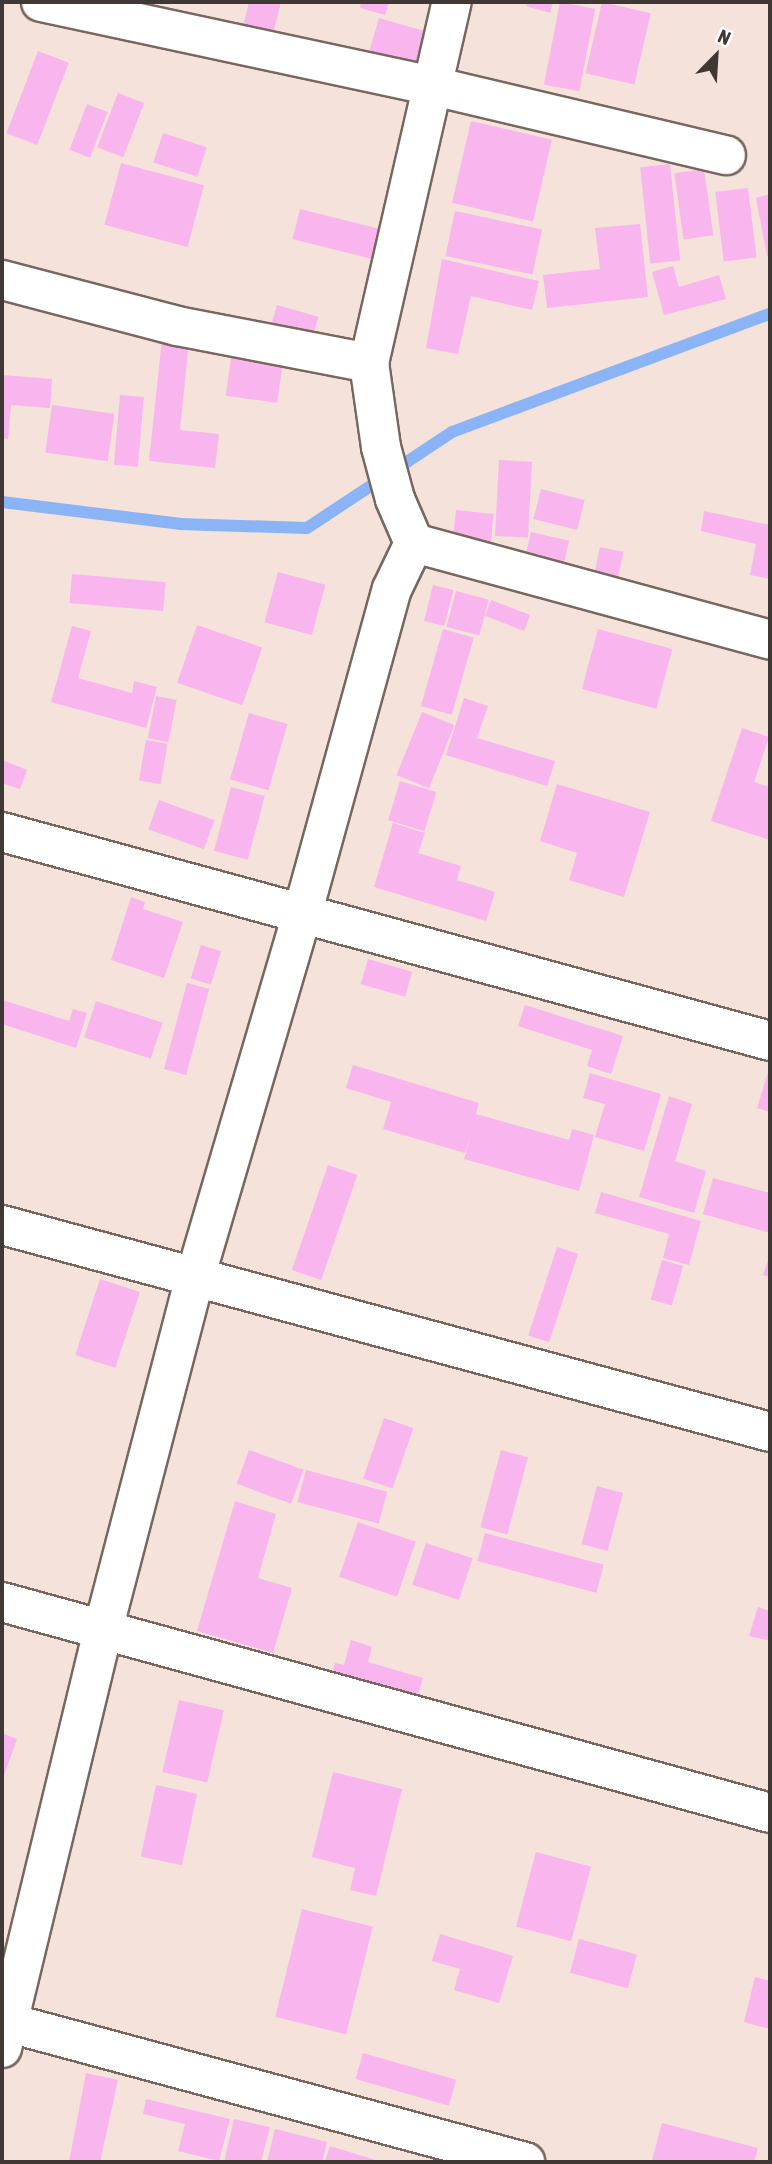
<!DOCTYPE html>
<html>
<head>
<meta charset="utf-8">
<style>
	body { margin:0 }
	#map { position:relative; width:772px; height:2164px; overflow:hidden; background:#f5e2da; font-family:"Asap Condensed",sans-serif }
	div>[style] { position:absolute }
	.stream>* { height:12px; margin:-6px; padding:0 6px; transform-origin:6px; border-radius:6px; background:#8bb4f7 }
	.building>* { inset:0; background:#f9b5ee; transform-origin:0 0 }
	.roads { filter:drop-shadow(2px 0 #77675f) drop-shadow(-2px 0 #77675f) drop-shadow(0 2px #77675f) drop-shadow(0 -2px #77675f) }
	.minor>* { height:38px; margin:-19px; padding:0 19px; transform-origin:19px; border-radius:19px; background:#fff }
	span { translate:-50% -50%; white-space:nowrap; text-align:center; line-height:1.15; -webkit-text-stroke:7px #fff; paint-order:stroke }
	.frame { position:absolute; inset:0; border:4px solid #3f3834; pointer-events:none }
	.north { position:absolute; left:681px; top:21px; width:70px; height:70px; -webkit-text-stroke:5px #fff; paint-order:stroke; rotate:24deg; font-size:19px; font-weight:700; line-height:28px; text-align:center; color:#3f3834 }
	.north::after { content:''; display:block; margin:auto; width:24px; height:32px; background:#3f3834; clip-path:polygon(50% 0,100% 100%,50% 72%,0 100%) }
</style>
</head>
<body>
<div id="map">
	<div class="stream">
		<i style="left:2px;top:502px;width:179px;rotate:7deg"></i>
		<i style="left:180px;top:524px;width:127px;rotate:1.8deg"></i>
		<i style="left:307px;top:528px;width:174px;rotate:-33.5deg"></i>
		<i style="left:452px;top:432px;width:339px;rotate:-20.4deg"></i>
	</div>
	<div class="building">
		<i style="clip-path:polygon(249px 2px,281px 2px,272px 38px,242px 30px)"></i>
		<i style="clip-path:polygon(361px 2px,389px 2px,385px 15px,360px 8px)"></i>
		<i style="clip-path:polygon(527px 2px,553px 2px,550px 13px,526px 6px)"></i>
		<i style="left:560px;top:2px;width:36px;height:84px;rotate:11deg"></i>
		<i style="left:602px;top:2px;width:50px;height:73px;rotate:13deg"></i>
		<i style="left:379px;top:18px;width:58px;height:44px;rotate:16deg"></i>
		<i style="left:38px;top:51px;width:33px;height:88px;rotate:21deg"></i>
		<i style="left:118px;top:93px;width:28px;height:58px;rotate:21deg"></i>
		<i style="left:87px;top:104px;width:22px;height:49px;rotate:21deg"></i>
		<i style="left:471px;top:121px;width:83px;height:84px;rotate:13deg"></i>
		<i style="left:163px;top:133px;width:46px;height:31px;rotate:18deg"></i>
		<i style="left:121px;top:163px;width:86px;height:64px;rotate:15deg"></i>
		<i style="left:670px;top:164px;width:97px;height:30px;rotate:84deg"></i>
		<i style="left:704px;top:169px;width:67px;height:30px;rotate:82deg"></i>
		<i style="left:748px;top:188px;width:70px;height:33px;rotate:83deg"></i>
		<i style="clip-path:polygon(770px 194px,770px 255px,767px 256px,756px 198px)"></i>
		<i style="left:300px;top:209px;width:86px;height:31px;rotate:14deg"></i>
		<i style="left:455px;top:211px;width:89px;height:46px;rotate:12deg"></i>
		<i style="clip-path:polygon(640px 224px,648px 297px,547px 308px,543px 275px,600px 269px,595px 228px)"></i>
		<i style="clip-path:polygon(442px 259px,539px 281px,532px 310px,471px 296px,458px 354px,426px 348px)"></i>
		<i style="clip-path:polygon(673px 266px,679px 287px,719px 275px,726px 299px,664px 315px,652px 272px)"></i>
		<i style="left:277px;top:305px;width:43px;height:30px;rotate:16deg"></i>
		<i style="clip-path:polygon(162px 339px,189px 342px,180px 430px,219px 434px,215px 468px,149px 461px)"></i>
		<i style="left:231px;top:358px;width:52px;height:38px;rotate:8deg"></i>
		<i style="clip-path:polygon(2px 375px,52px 379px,50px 408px,11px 405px,8px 439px,2px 438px)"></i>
		<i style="left:120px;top:395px;width:24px;height:70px;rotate:5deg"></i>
		<i style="left:52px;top:405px;width:63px;height:48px;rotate:8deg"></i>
		<i style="left:499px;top:460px;width:33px;height:76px;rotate:3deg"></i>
		<i style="left:541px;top:489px;width:45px;height:31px;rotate:14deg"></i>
		<i style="left:456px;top:510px;width:38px;height:40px;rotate:6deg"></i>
		<i style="clip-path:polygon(704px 511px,770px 525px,770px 579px,750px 575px,756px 544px,701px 531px)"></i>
		<i style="left:531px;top:532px;width:39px;height:33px;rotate:13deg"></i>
		<i style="left:600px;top:547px;width:24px;height:41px;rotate:12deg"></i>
		<i style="left:278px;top:572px;width:49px;height:52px;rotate:15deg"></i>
		<i style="left:72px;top:574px;width:94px;height:29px;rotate:5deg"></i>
		<i style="left:433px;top:585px;width:21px;height:37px;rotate:14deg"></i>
		<i style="left:456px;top:591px;width:34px;height:37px;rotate:15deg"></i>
		<i style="left:491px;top:600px;width:42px;height:17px;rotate:21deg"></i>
		<i style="left:197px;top:625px;width:69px;height:61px;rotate:19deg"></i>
		<i style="clip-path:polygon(72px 626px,91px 631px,78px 678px,132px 693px,134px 681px,157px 687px,146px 728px,51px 702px)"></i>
		<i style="left:443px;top:629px;width:32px;height:80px;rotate:16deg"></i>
		<i style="left:598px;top:629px;width:77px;height:62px;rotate:15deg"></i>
		<i style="left:156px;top:696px;width:21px;height:43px;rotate:11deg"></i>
		<i style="clip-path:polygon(464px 698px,488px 706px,477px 738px,555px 761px,547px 786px,446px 755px)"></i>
		<i style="left:422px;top:712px;width:35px;height:68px;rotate:22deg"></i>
		<i style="left:249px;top:713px;width:40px;height:69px;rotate:16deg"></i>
		<i style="clip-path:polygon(742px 728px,769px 737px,754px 782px,770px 787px,770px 840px,711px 821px)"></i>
		<i style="left:146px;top:740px;width:22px;height:41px;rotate:10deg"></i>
		<i style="clip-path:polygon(2px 760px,27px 770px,20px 789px,2px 783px)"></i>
		<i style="left:400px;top:781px;width:38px;height:41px;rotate:17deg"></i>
		<i style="clip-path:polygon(557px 784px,650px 812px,624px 897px,569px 880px,577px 853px,540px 841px)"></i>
		<i style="left:231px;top:787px;width:35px;height:66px;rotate:15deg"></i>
		<i style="left:159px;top:800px;width:59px;height:31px;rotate:20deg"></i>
		<i style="clip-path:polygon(393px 823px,425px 833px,418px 853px,461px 866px,457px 880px,495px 892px,486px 921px,374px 887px)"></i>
		<i style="clip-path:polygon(131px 897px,145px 902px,143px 909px,183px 922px,164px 978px,111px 960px)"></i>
		<i style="left:201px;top:945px;width:21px;height:35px;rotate:17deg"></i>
		<i style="left:368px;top:959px;width:46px;height:26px;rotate:16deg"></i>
		<i style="left:187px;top:983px;width:23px;height:89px;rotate:15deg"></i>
		<i style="clip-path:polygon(2px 1000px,69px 1021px,73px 1009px,87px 1013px,76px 1048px,2px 1024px)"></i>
		<i style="left:96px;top:1001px;width:70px;height:38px;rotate:18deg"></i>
		<i style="clip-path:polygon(525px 1005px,623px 1036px,611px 1074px,587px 1066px,592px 1050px,518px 1026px)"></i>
		<i style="clip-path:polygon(353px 1065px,479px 1103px,476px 1114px,569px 1140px,572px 1129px,594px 1135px,579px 1191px,464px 1159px,471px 1135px,465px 1153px,383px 1129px,391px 1102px,346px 1088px)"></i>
		<i style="clip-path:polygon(770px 1066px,770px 1112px,757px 1108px)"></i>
		<i style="clip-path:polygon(590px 1073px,661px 1094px,644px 1151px,595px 1137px,605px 1104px,583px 1098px)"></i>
		<i style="clip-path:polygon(669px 1096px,692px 1104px,675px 1161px,706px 1171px,694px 1213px,639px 1197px)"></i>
		<i style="left:328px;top:1165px;width:31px;height:111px;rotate:19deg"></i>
		<i style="clip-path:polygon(713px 1178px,770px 1193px,770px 1233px,703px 1214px)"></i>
		<i style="clip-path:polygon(601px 1192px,701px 1221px,689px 1265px,663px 1258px,669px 1234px,595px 1213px)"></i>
		<i style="left:557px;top:1247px;width:22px;height:93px;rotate:18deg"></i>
		<i style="clip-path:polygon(770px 1254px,770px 1277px,763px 1275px)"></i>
		<i style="left:662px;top:1260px;width:22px;height:41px;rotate:16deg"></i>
		<i style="left:100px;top:1279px;width:42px;height:80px;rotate:18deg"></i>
		<i style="left:384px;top:1418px;width:31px;height:64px;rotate:19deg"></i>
		<i style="left:249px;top:1450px;width:58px;height:36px;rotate:20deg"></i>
		<i style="left:501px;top:1450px;width:28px;height:80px;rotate:15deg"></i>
		<i style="left:306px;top:1470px;width:84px;height:33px;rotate:15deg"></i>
		<i style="left:597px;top:1486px;width:27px;height:60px;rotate:15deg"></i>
		<i style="clip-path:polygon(235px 1501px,276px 1514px,258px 1578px,292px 1588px,273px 1653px,197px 1631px)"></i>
		<i style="left:358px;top:1522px;width:61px;height:58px;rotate:19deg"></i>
		<i style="left:485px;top:1533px;width:123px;height:29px;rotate:15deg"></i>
		<i style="left:426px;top:1543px;width:49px;height:44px;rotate:18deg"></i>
		<i style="clip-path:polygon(758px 1607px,770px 1611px,770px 1641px,749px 1636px)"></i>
		<i style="clip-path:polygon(351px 1640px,372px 1647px,368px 1662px,423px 1678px,415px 1705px,330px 1680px,335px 1663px,344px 1665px)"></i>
		<i style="left:179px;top:1700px;width:46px;height:74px;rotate:13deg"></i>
		<i style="clip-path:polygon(2px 1733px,17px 1739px,2px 1781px)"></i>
		<i style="clip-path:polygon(333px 1772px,402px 1789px,376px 1896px,350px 1890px,355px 1868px,312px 1857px)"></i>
		<i style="left:156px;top:1785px;width:42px;height:73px;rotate:12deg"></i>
		<i style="left:536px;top:1852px;width:57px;height:77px;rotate:15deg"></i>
		<i style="left:302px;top:1909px;width:73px;height:111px;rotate:14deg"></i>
		<i style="clip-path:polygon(440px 1934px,513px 1956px,499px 2003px,454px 1990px,460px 1969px,432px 1961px)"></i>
		<i style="left:579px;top:1939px;width:60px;height:35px;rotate:15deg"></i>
		<i style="clip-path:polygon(755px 1977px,770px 1981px,770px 2029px,744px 2022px)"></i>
		<i style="left:363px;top:2053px;width:97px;height:27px;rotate:16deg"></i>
		<i style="clip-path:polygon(86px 2073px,118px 2080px,100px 2162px,69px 2162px)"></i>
		<i style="clip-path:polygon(146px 2099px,230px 2119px,219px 2161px,178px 2151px,185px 2124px,143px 2114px)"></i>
		<i style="clip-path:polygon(234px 2119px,270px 2127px,261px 2162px,224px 2162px)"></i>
		<i style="clip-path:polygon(662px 2123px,758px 2148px,754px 2162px,652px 2160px)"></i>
		<i style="clip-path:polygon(275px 2129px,327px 2142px,322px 2162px,267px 2162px)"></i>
		<i style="clip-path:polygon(330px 2146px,382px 2162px,325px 2162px)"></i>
	</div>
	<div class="roads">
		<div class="minor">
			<i style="left:41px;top:2px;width:401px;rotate:12.1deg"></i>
			<i style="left:433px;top:86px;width:301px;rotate:13.3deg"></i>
			<i style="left:2px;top:280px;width:181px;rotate:14.7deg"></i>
			<i style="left:177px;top:326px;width:196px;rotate:10.9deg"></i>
			<i style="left:414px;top:543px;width:369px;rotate:15.2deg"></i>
			<i style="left:2px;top:832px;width:796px;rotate:15.22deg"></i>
			<i style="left:2px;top:1225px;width:795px;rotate:15.08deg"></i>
			<i style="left:2px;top:1602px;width:796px;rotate:15.36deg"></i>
			<i style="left:2px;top:2021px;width:542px;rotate:15.09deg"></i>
			<i style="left:2px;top:2048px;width:430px;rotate:-76.4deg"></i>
			<i style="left:103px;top:1630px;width:364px;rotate:-75.4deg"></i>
			<i style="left:195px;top:1278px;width:378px;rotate:-73.6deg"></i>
			<i style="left:302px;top:915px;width:338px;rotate:-74.6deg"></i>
			<i style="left:392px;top:589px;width:51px;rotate:-64.4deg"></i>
			<i style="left:414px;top:543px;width:48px;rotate:-113.4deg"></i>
			<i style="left:395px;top:499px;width:54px;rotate:-105.1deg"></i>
			<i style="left:381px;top:447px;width:85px;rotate:-98.1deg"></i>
			<i style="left:369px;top:363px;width:370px;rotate:-77.1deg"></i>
		</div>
	</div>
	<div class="frame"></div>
	<div class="north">N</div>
</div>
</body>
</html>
